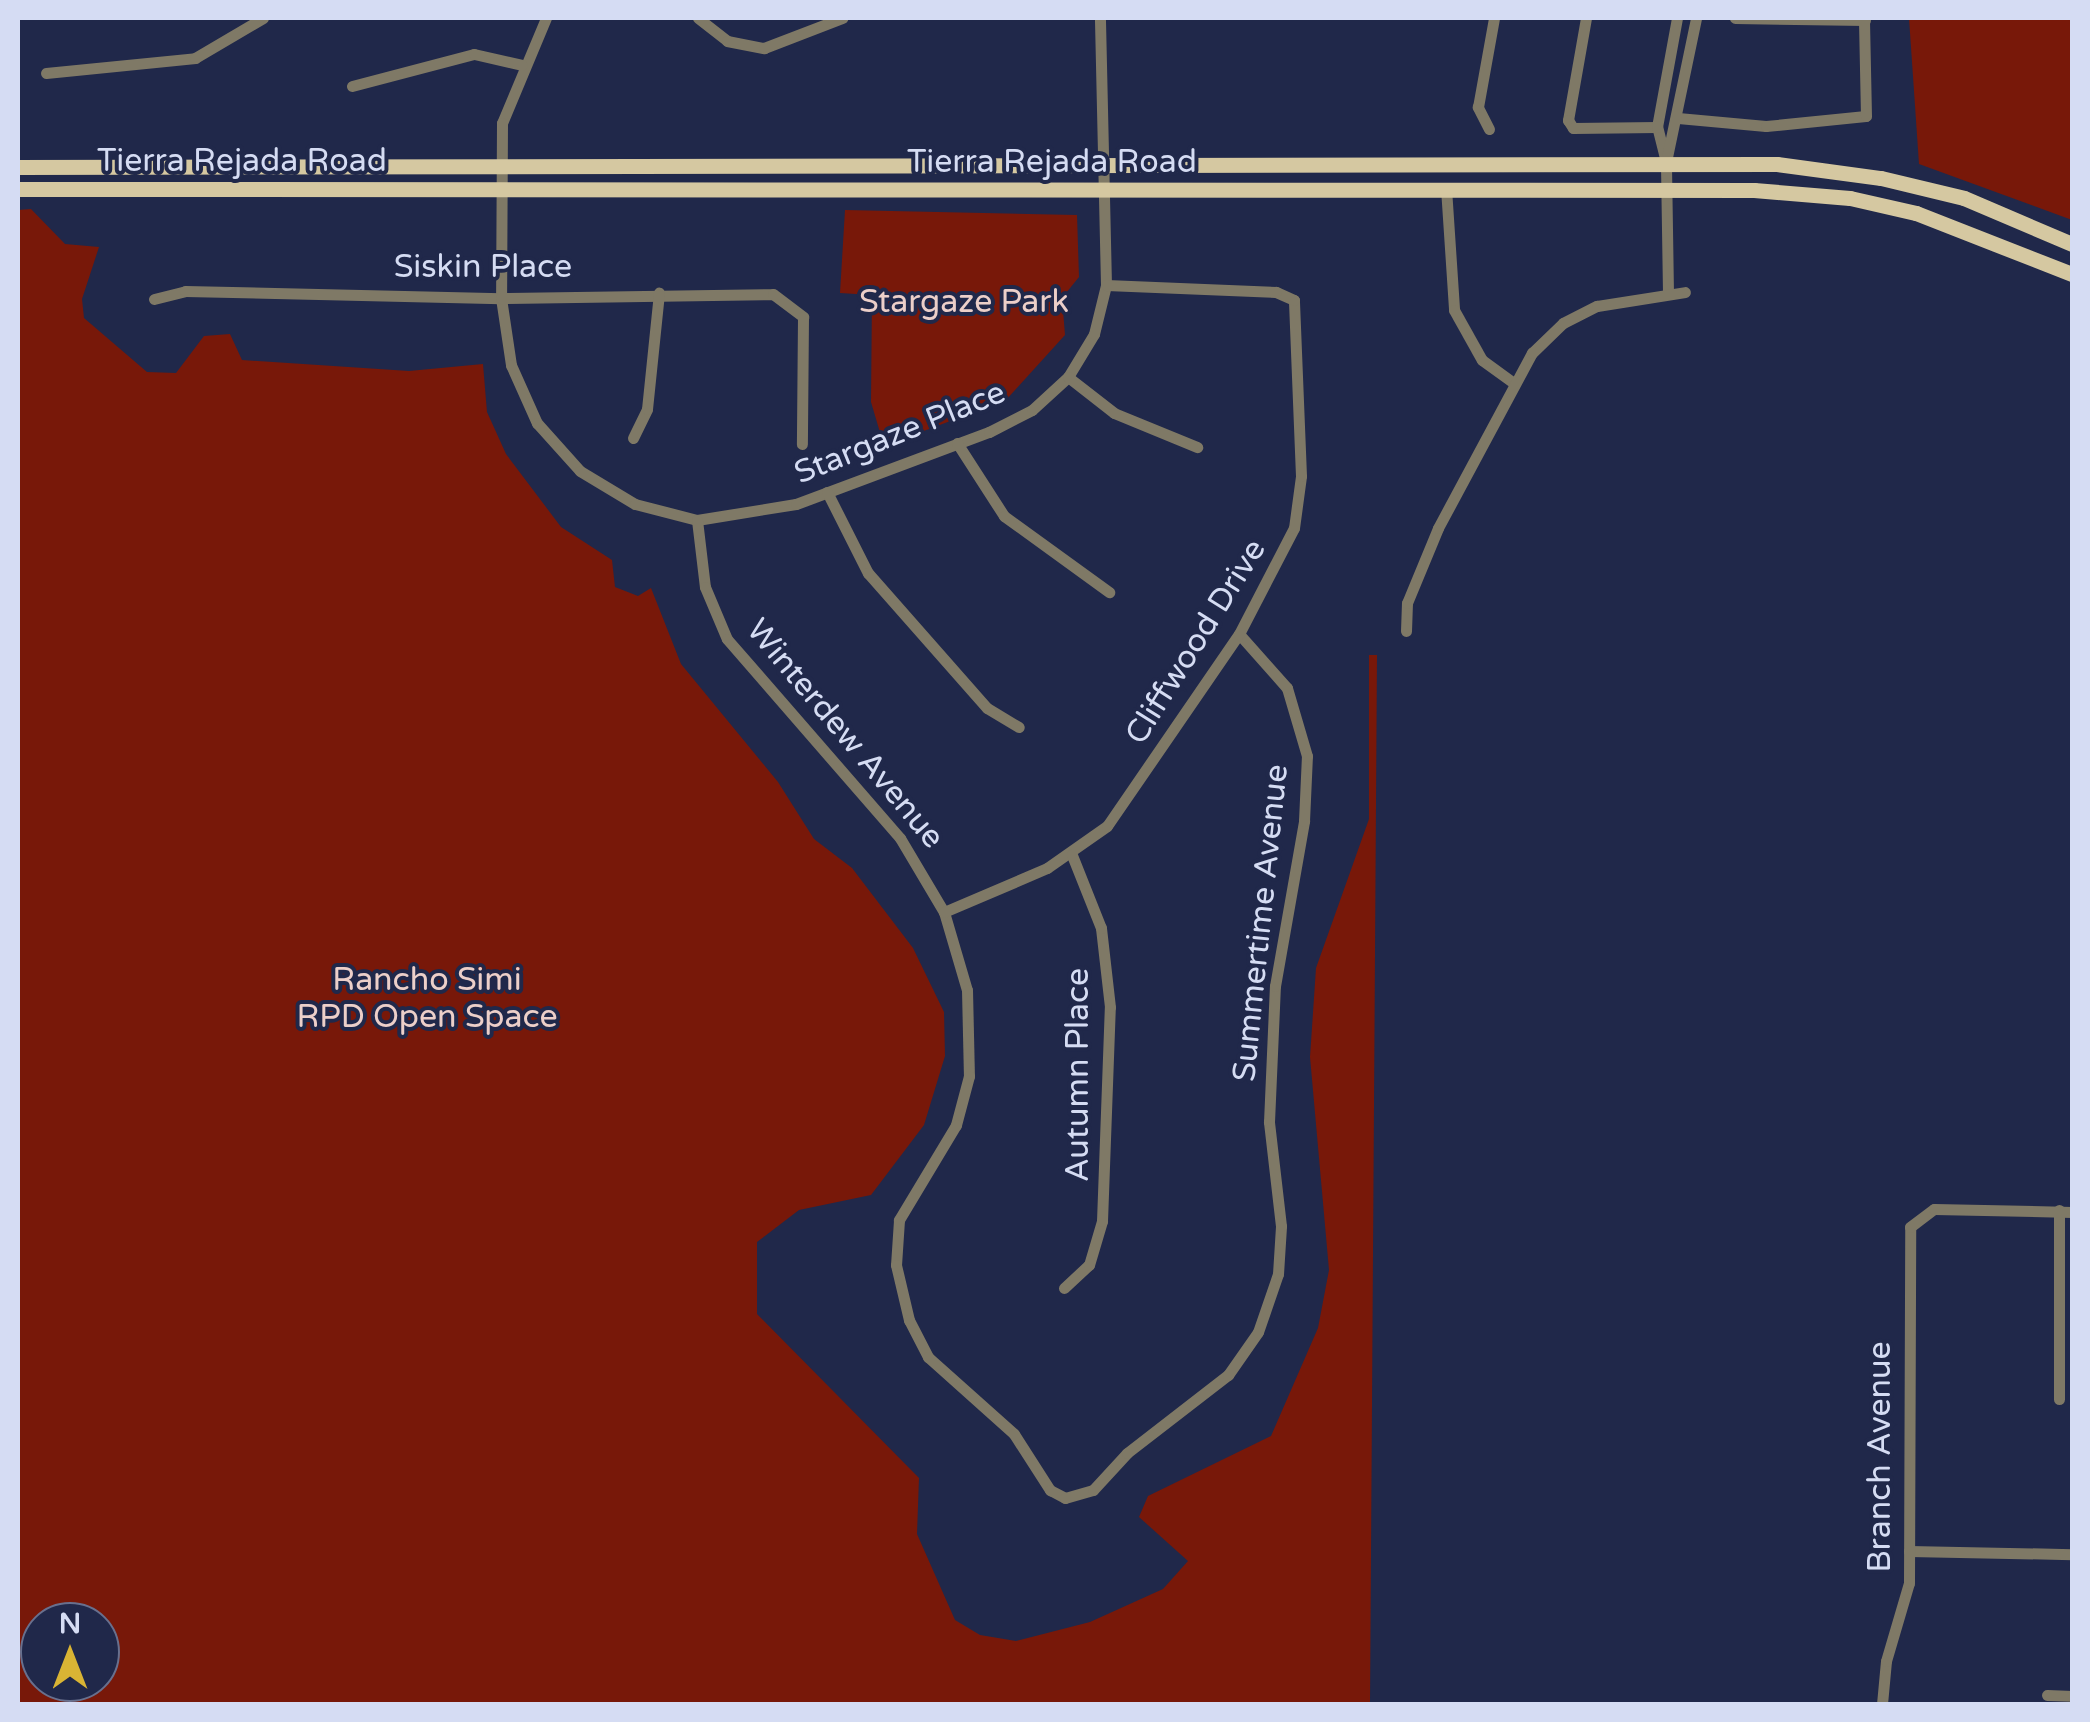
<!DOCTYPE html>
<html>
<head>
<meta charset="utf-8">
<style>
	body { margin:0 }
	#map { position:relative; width:2090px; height:1722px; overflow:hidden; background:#20284a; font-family:"Varela Round",sans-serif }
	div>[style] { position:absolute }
	.green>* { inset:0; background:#781809 }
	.minor>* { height:11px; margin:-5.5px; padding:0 5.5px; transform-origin:5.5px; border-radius:5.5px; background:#7f7966 }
	.major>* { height:15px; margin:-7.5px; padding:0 7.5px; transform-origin:7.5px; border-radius:7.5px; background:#d5c8a1 }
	span { translate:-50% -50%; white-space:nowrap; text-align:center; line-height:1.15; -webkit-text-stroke:8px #20284a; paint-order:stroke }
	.street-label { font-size:32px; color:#d5dcf3 }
	.park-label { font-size:32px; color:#eccfc9 }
	.frame { position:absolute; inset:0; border:20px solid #d5dcf3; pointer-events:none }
	.north { position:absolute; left:20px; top:1602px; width:100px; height:100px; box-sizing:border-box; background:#20284a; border:2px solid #68708e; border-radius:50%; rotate:0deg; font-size:28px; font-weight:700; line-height:40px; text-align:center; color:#d5dcf3 }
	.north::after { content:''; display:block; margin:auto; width:35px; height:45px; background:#d9b434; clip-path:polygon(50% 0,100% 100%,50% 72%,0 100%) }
</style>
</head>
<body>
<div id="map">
	<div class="green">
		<i style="clip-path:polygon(1909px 18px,2072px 18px,2072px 220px,1919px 164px)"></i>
		<i style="clip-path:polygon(evenodd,31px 209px,65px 244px,99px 247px,82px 299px,84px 318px,147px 372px,176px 373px,204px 336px,230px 334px,242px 360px,409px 371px,483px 364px,487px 412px,506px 454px,561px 527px,612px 560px,615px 587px,638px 596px,651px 588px,681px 664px,778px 782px,814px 839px,852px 868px,913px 948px,944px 1012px,945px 1056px,924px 1125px,871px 1195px,799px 1210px,757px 1242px,757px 1314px,919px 1478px,917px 1534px,955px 1620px,980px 1635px,1016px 1641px,1090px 1622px,1163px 1589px,1188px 1561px,1139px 1517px,1148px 1496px,1271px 1436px,1318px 1328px,1329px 1270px,1310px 1057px,1316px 968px,1369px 819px,1369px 655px,1377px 655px,1370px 1704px,18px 1704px,18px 210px,31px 209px,100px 1622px,100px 1682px,40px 1682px,40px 1622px,100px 1622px)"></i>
		<i style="clip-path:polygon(845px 210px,1077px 215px,1079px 277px,1062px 298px,1065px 335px,1006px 400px,884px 446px,871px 402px,872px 295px,840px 293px)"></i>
	</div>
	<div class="minor">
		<i style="left:546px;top:18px;width:114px;rotate:112.7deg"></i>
		<i style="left:502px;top:123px;width:175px;rotate:90.3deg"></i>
		<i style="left:501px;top:298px;width:68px;rotate:81.5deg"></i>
		<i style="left:511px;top:365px;width:64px;rotate:65.9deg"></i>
		<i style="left:537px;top:423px;width:64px;rotate:48.1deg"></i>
		<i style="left:580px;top:471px;width:64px;rotate:31deg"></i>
		<i style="left:635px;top:504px;width:64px;rotate:14.5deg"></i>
		<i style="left:697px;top:520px;width:100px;rotate:-9.2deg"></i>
		<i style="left:796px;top:504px;width:206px;rotate:-20.5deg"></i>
		<i style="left:989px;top:432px;width:48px;rotate:-27.1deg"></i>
		<i style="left:1032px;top:410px;width:49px;rotate:-42.5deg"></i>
		<i style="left:1068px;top:377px;width:50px;rotate:-58.8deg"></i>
		<i style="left:1094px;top:334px;width:50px;rotate:-76.2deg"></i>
		<i style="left:1106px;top:285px;width:267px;rotate:-91.3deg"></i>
		<i style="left:698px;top:18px;width:37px;rotate:38deg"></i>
		<i style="left:727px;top:41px;width:38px;rotate:11deg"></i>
		<i style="left:764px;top:48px;width:84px;rotate:-21deg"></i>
		<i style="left:1586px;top:18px;width:104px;rotate:100deg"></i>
		<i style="left:1568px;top:120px;width:9px;rotate:58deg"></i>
		<i style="left:1573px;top:128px;width:84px;rotate:-0.7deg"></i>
		<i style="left:1735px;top:18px;width:130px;rotate:0.9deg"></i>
		<i style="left:46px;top:73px;width:150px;rotate:-5.7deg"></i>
		<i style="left:195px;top:58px;width:79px;rotate:-30.5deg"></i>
		<i style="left:352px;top:86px;width:126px;rotate:-14.7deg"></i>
		<i style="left:474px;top:54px;width:49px;rotate:12.9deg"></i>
		<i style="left:1678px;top:118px;width:88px;rotate:5.2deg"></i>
		<i style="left:1766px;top:126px;width:100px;rotate:-5.7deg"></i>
		<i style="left:1866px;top:116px;width:98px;rotate:-91.2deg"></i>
		<i style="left:1489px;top:129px;width:25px;rotate:-117deg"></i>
		<i style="left:1478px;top:107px;width:90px;rotate:-79.8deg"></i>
		<i style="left:1666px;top:162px;width:36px;rotate:-104deg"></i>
		<i style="left:1657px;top:127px;width:111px;rotate:-79.6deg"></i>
		<i style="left:1446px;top:188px;width:122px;rotate:86.2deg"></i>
		<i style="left:1454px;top:310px;width:57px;rotate:60.8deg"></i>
		<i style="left:1482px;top:360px;width:39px;rotate:36deg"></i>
		<i style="left:1668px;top:293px;width:131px;rotate:-90.9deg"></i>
		<i style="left:1666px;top:162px;width:147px;rotate:-78.2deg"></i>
		<i style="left:154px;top:299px;width:32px;rotate:-14deg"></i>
		<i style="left:185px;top:291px;width:316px;rotate:1.3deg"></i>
		<i style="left:501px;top:298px;width:272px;rotate:-0.8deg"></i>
		<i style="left:773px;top:294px;width:38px;rotate:37deg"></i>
		<i style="left:803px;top:317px;width:127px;rotate:90.5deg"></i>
		<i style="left:1068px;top:377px;width:58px;rotate:38deg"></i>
		<i style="left:1114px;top:413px;width:90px;rotate:22.3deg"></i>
		<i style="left:633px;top:438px;width:32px;rotate:-64deg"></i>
		<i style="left:647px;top:409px;width:117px;rotate:-84.1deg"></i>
		<i style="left:957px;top:443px;width:87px;rotate:57.2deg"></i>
		<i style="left:1004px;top:516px;width:130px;rotate:35.9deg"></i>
		<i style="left:827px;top:492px;width:91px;rotate:63.2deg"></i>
		<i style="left:868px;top:573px;width:180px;rotate:48.6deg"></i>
		<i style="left:987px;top:708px;width:37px;rotate:31deg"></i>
		<i style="left:697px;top:520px;width:67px;rotate:83.2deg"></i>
		<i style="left:705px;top:587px;width:56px;rotate:67.1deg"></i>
		<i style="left:727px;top:639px;width:264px;rotate:49deg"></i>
		<i style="left:900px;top:838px;width:86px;rotate:59.3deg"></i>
		<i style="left:944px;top:912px;width:81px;rotate:73.6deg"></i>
		<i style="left:967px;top:990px;width:86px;rotate:88.7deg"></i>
		<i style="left:969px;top:1076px;width:51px;rotate:104.9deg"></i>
		<i style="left:956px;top:1125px;width:111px;rotate:121deg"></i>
		<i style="left:899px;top:1220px;width:45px;rotate:93.8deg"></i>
		<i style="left:896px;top:1265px;width:57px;rotate:76.7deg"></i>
		<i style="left:909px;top:1320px;width:42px;rotate:62.8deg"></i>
		<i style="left:928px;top:1357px;width:115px;rotate:41.8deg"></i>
		<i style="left:1014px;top:1434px;width:67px;rotate:57.3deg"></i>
		<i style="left:1050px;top:1490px;width:17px;rotate:28deg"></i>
		<i style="left:1065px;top:1498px;width:29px;rotate:-16deg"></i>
		<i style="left:1093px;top:1490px;width:50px;rotate:-47.4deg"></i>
		<i style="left:1127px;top:1453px;width:128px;rotate:-37.7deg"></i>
		<i style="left:1228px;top:1375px;width:52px;rotate:-55.1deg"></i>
		<i style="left:1258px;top:1332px;width:61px;rotate:-71deg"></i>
		<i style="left:1278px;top:1274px;width:48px;rotate:-86.4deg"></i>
		<i style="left:1281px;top:1226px;width:105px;rotate:-96.6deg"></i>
		<i style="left:1269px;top:1122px;width:136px;rotate:-87.5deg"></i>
		<i style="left:1275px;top:986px;width:168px;rotate:-80deg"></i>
		<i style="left:1304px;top:821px;width:65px;rotate:-87.4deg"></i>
		<i style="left:1307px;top:756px;width:71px;rotate:-106.4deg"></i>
		<i style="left:1287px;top:688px;width:72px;rotate:-131.6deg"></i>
		<i style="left:1406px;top:631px;width:28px;rotate:-88deg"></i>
		<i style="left:1407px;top:603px;width:81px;rotate:-67.5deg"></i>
		<i style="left:1438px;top:528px;width:199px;rotate:-61.8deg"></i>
		<i style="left:1532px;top:353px;width:43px;rotate:-44.1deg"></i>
		<i style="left:1563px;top:323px;width:38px;rotate:-27deg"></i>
		<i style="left:1597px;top:306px;width:89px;rotate:-9deg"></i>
		<i style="left:944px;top:912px;width:112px;rotate:-23.1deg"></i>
		<i style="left:1047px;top:868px;width:73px;rotate:-35deg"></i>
		<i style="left:1107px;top:826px;width:233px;rotate:-55.5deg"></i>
		<i style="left:1239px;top:634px;width:119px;rotate:-62.6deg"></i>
		<i style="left:1294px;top:528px;width:52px;rotate:-82.3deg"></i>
		<i style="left:1301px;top:476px;width:176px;rotate:-92.3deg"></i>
		<i style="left:1294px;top:300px;width:20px;rotate:-156deg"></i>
		<i style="left:1276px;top:292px;width:170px;rotate:-177.6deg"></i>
		<i style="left:2059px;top:1210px;width:189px;rotate:90deg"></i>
		<i style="left:1064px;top:1288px;width:34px;rotate:-43deg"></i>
		<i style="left:1089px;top:1265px;width:46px;rotate:-73.5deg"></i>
		<i style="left:1102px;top:1221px;width:214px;rotate:-87.9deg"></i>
		<i style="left:1110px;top:1007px;width:80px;rotate:-96.5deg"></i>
		<i style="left:1101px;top:928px;width:79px;rotate:-111.7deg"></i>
		<i style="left:1909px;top:1551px;width:163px;rotate:1.1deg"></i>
		<i style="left:2047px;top:1695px;width:25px;rotate:2deg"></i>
		<i style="left:1882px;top:1704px;width:43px;rotate:-84.7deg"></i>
		<i style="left:1886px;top:1661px;width:81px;rotate:-73.6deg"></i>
		<i style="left:1909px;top:1583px;width:356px;rotate:-89.8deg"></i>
		<i style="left:1910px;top:1227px;width:30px;rotate:-37deg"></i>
		<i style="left:1934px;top:1209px;width:138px;rotate:1.2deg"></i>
	</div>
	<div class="major">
		<i style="left:18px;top:167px;width:1759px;rotate:-0.1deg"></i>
		<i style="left:1777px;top:164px;width:105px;rotate:7.7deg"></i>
		<i style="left:1881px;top:178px;width:85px;rotate:13.5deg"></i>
		<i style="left:1964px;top:198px;width:117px;rotate:23.1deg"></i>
		<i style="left:18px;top:189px;width:1736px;rotate:0.03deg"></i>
		<i style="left:1754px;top:190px;width:96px;rotate:4.8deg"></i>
		<i style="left:1850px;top:198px;width:68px;rotate:12.8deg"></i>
		<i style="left:1916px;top:213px;width:168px;rotate:21.4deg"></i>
	</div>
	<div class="street-label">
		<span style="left:242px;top:161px">Tierra Rejada Road</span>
		<span style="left:1052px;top:162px">Tierra Rejada Road</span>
		<span style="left:483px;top:267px">Siskin Place</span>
		<span style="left:900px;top:433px;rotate:-22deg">Stargaze Place</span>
		<span style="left:1196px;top:642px;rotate:-58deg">Cliffwood Drive</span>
		<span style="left:845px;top:734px;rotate:50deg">Winterdew Avenue</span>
		<span style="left:1261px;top:923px;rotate:-84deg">Summertime Avenue</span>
		<span style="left:1078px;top:1075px;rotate:-90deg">Autumn Place</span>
		<span style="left:1880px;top:1457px;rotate:-90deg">Branch Avenue</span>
	</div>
	<div class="park-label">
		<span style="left:964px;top:302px">Stargaze Park</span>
		<span style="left:427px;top:999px">Rancho Simi<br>RPD Open Space</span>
	</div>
	<div class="frame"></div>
	<div class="north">N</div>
</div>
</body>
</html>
